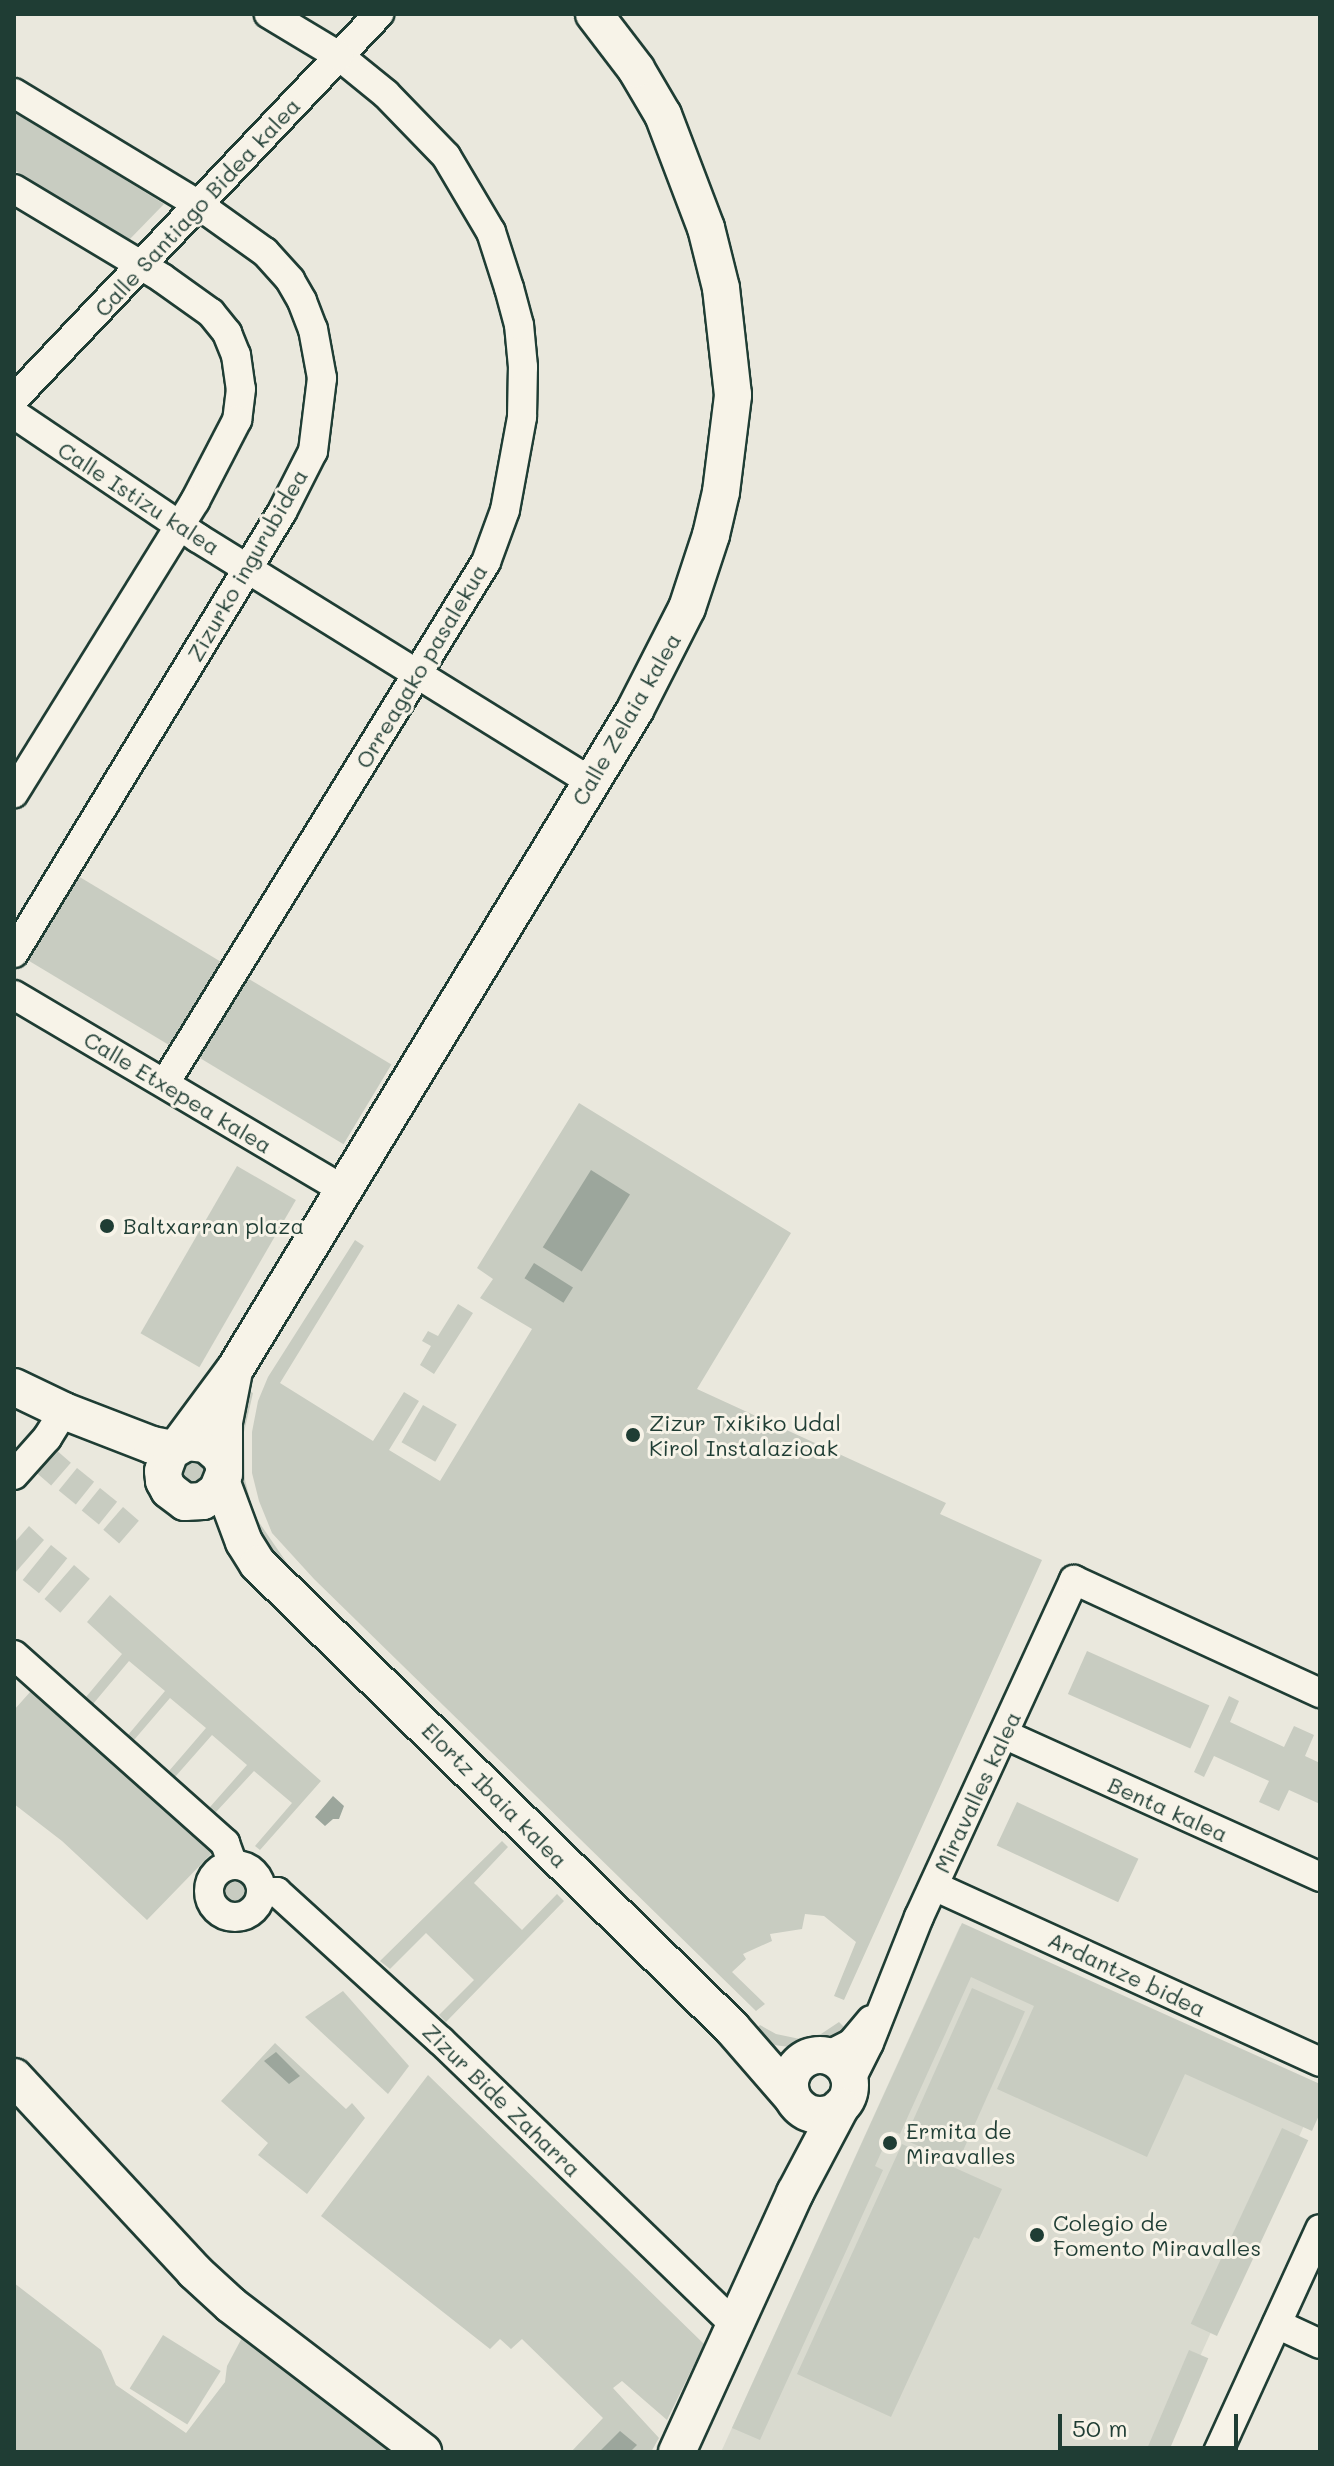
<!DOCTYPE html>
<html>
<head>
<meta charset="utf-8">
<style>
	body { margin:0 }
	#map { position:relative; width:1334px; height:2466px; overflow:hidden; background:#eae8dd; font-family:Mali,sans-serif }
	div>[style] { position:absolute }
	.built>* { inset:0; background:#d9dacf }
	.green>* { inset:0; background:#c8ccc1; transform-origin:0 0 }
	.round { border-radius:50% }
	.water>* { inset:0; background:#9ca69c; transform-origin:0 0 }
	.roads { filter:drop-shadow(2px 0 #1f3d34) drop-shadow(-2px 0 #1f3d34) drop-shadow(0 2px #1f3d34) drop-shadow(0 -2px #1f3d34) }
	.minor>* { height:28px; margin:-14px; padding:0 14px; transform-origin:14px; border-radius:14px; background:#f7f3e8 }
	.minor>.ring { margin:-14px; padding:0; box-sizing:content-box; background:none; border:28px solid #f7f3e8; border-radius:50% }
	.tertiary>* { height:36px; margin:-18px; padding:0 18px; transform-origin:18px; border-radius:18px; background:#f7f3e8 }
	.tertiary>.ring { margin:-18px; padding:0; box-sizing:content-box; background:none; border:36px solid #f7f3e8; border-radius:50% }
	.dots>* { width:22px; height:22px; translate:-50% -50%; box-sizing:border-box; border:4px solid #f7f3e8; border-radius:50% }
	span { translate:-50% -50%; white-space:nowrap; text-align:center; line-height:1.15; -webkit-text-stroke:6px #f7f3e8; paint-order:stroke }
	.street-label { font-size:22px; color:#1f3d34 }
	.poi-label { font-size:22px; color:#1f3d34 }
	.left { translate:0 -50%; text-align:left }
	.frame { position:absolute; inset:0; border:16px solid #1f3d34; pointer-events:none }
	.scale { position:absolute; left:1058px; top:2414px; width:180px; height:36px; box-sizing:border-box; border:4px solid #1f3d34; border-top:0; padding-left:10px; font-size:24px; line-height:28px; white-space:nowrap; color:#1f3d34; -webkit-text-stroke:6px #f7f3e8; paint-order:stroke }
</style>
</head>
<body>
<div id="map">
	<div class="built">
		<i style="clip-path:polygon(960px 1926px,1320px 2090px,1157px 2452px,721px 2452px)"></i>
	</div>
	<div class="green">
		<i style="clip-path:polygon(14px 111px,164px 204px,128px 241px,14px 170px)"></i>
		<i style="left:78px;top:876px;width:170px;height:98px;rotate:31deg"></i>
		<i style="left:244px;top:976px;width:172px;height:93px;rotate:31deg"></i>
		<i style="clip-path:polygon(579px 1103px,791px 1233px,697px 1389px,946px 1503px,940px 1514px,1042px 1560px,844px 2000px,834px 1996px,856px 1942px,824px 1916px,805px 1914px,802px 1929px,770px 1934px,772px 1941px,743px 1954px,746px 1959px,732px 1972px,765px 2004px,756px 2011px,314px 1579px,272px 1533px,259px 1501px,252px 1473px,252px 1432px,258px 1401px,268px 1377px,355px 1240px,364px 1246px,280px 1383px,373px 1441px,404px 1392px,419px 1401px,389px 1450px,440px 1481px,532px 1329px,480px 1298px,493px 1279px,477px 1268px)"></i>
		<i style="left:237px;top:1166px;width:68px;height:193px;rotate:30deg"></i>
		<i style="clip-path:polygon(458px 1304px,473px 1313px,434px 1374px,420px 1365px,431px 1346px,422px 1341px,428px 1331px,438px 1336px)"></i>
		<i style="clip-path:polygon(239px 1386px,253px 1393px,244px 1432px,245px 1480px,254px 1515px,289px 1566px,283px 1572px,239px 1505px)"></i>
		<i style="left:423px;top:1405px;width:39px;height:43px;rotate:30deg"></i>
		<i style="left:55px;top:1449px;width:21px;height:30px;rotate:41deg"></i>
		<i style="clip-path:polygon(196px 1449px,211px 1478px,189px 1487px,175px 1468px)"></i>
		<i style="left:77px;top:1468px;width:22px;height:29px;rotate:39deg"></i>
		<i style="left:100px;top:1488px;width:22px;height:29px;rotate:39deg"></i>
		<i style="left:123px;top:1507px;width:21px;height:30px;rotate:41deg"></i>
		<i style="clip-path:polygon(29px 1526px,44px 1540px,15px 1573px,14px 1543px)"></i>
		<i style="left:51px;top:1545px;width:21px;height:45px;rotate:39deg"></i>
		<i style="left:74px;top:1565px;width:21px;height:45px;rotate:41deg"></i>
		<i style="clip-path:polygon(110px 1595px,321px 1781px,260px 1850px,255px 1846px,292px 1803px,254px 1771px,216px 1812px,210px 1807px,247px 1765px,212px 1735px,175px 1777px,169px 1771px,206px 1728px,170px 1698px,134px 1740px,128px 1735px,165px 1691px,129px 1661px,93px 1704px,86px 1697px,122px 1654px,87px 1622px)"></i>
		<i style="left:1087px;top:1651px;width:134px;height:47px;rotate:24deg"></i>
		<i style="clip-path:polygon(31px 1691px,213px 1852px,147px 1920px,62px 1841px,14px 1804px,14px 1710px)"></i>
		<i style="clip-path:polygon(1229px 1696px,1239px 1701px,1230px 1722px,1284px 1747px,1294px 1726px,1314px 1735px,1305px 1756px,1320px 1763px,1320px 1804px,1289px 1790px,1279px 1811px,1259px 1802px,1269px 1781px,1214px 1756px,1204px 1777px,1194px 1772px)"></i>
		<i style="left:1017px;top:1802px;width:134px;height:48px;rotate:25deg"></i>
		<i style="clip-path:polygon(502px 1841px,508px 1847px,474px 1883px,522px 1930px,557px 1894px,564px 1901px,446px 2022px,439px 2015px,474px 1980px,426px 1933px,390px 1969px,380px 1961px)"></i>
		<i class="round" style="left:220px;top:1877px;width:28px;height:28px"></i>
		<i style="clip-path:polygon(962px 1923px,1320px 2084px,1320px 2113px,1312px 2131px,1185px 2074px,1147px 2157px,997px 2089px,1034px 2006px,971px 1977px,900px 2134px,891px 2131px,875px 2166px,883px 2170px,760px 2440px,732px 2428px)"></i>
		<i style="left:972px;top:1988px;width:58px;height:166px;rotate:24deg"></i>
		<i style="clip-path:polygon(343px 1991px,409px 2066px,388px 2094px,305px 2017px)"></i>
		<i style="clip-path:polygon(839px 2022px,847px 2030px,816px 2047px,805px 2049px,774px 2045px,753px 2032px,760px 2025px,776px 2034px,800px 2039px,821px 2034px)"></i>
		<i style="clip-path:polygon(275px 2043px,346px 2109px,352px 2103px,365px 2118px,307px 2194px,258px 2155px,268px 2143px,221px 2101px)"></i>
		<i style="clip-path:polygon(428px 2075px,704px 2344px,667px 2420px,622px 2381px,613px 2388px,659px 2438px,651px 2452px,571px 2452px,603px 2418px,522px 2339px,511px 2349px,500px 2339px,490px 2349px,321px 2216px)"></i>
		<i style="left:1282px;top:2128px;width:29px;height:216px;rotate:25deg"></i>
		<i style="clip-path:polygon(902px 2144px,1002px 2189px,979px 2239px,974px 2237px,891px 2417px,797px 2374px)"></i>
		<i style="clip-path:polygon(14px 2283px,101px 2350px,116px 2385px,186px 2433px,225px 2382px,227px 2366px,244px 2334px,394px 2452px,14px 2452px)"></i>
		<i style="left:163px;top:2335px;width:68px;height:63px;rotate:32deg"></i>
		<i style="left:1189px;top:2350px;width:21px;height:112px;rotate:23deg"></i>
	</div>
	<div class="water">
		<i style="left:591px;top:1170px;width:46px;height:91px;rotate:32deg"></i>
		<i style="left:534px;top:1263px;width:46px;height:18px;rotate:32deg"></i>
		<i style="clip-path:polygon(333px 1796px,344px 1806px,339px 1819px,333px 1819px,325px 1826px,315px 1817px)"></i>
		<i style="clip-path:polygon(276px 2052px,300px 2076px,289px 2084px,264px 2061px)"></i>
		<i style="clip-path:polygon(620px 2431px,637px 2445px,630px 2452px,599px 2452px)"></i>
	</div>
	<div class="roads">
		<div class="minor">
			<i style="left:14px;top:93px;width:216px;rotate:31.2deg"></i>
			<i style="left:199px;top:205px;width:81px;rotate:35.5deg"></i>
			<i style="left:265px;top:252px;width:38px;rotate:48deg"></i>
			<i style="left:290px;top:280px;width:24px;rotate:60deg"></i>
			<i style="left:302px;top:301px;width:30px;rotate:69deg"></i>
			<i style="left:313px;top:329px;width:50px;rotate:79.6deg"></i>
			<i style="left:322px;top:378px;width:74px;rotate:97deg"></i>
			<i style="left:313px;top:451px;width:68px;rotate:116.9deg"></i>
			<i style="left:282px;top:512px;width:516px;rotate:121.29deg"></i>
			<i style="left:14px;top:189px;width:173px;rotate:31deg"></i>
			<i style="left:162px;top:278px;width:60px;rotate:35.5deg"></i>
			<i style="left:211px;top:313px;width:26px;rotate:51deg"></i>
			<i style="left:227px;top:333px;width:24px;rotate:68deg"></i>
			<i style="left:236px;top:355px;width:34px;rotate:82deg"></i>
			<i style="left:241px;top:389px;width:31px;rotate:97deg"></i>
			<i style="left:237px;top:420px;width:91px;rotate:117.4deg"></i>
			<i style="left:195px;top:501px;width:344px;rotate:121.8deg"></i>
			<i style="left:14px;top:399px;width:531px;rotate:-46.53deg"></i>
			<i style="left:14px;top:414px;width:222px;rotate:34deg"></i>
			<i style="left:198px;top:538px;width:463px;rotate:31.8deg"></i>
			<i style="left:14px;top:995px;width:381px;rotate:30.6deg"></i>
			<i style="left:165px;top:1083px;width:612px;rotate:-58.36deg"></i>
			<i style="left:486px;top:562px;width:55px;rotate:-69.9deg"></i>
			<i style="left:505px;top:510px;width:95px;rotate:-79.6deg"></i>
			<i style="left:522px;top:417px;width:50px;rotate:-88.9deg"></i>
			<i style="left:523px;top:367px;width:42px;rotate:-95.4deg"></i>
			<i style="left:519px;top:325px;width:38px;rotate:-105deg"></i>
			<i style="left:509px;top:288px;width:59px;rotate:-107.8deg"></i>
			<i style="left:491px;top:232px;width:88px;rotate:-120.6deg"></i>
			<i style="left:446px;top:156px;width:86px;rotate:-134.1deg"></i>
			<i style="left:386px;top:94px;width:60px;rotate:-141deg"></i>
			<i style="left:339px;top:56px;width:82px;rotate:-149deg"></i>
			<i style="left:14px;top:1475px;width:50px;rotate:-48.3deg"></i>
			<i style="left:47px;top:1438px;width:32px;rotate:-58deg"></i>
			<i style="left:14px;top:1655px;width:283px;rotate:41.7deg"></i>
			<i style="left:225px;top:1843px;width:23px;rotate:70deg"></i>
			<i style="left:1017px;top:1740px;width:333px;rotate:24.3deg"></i>
			<i class="ring" style="left:209px;top:1865px;width:24px;height:24px"></i>
			<i style="left:934px;top:1886px;width:424px;rotate:24.5deg"></i>
			<i style="left:261px;top:1892px;width:16px"></i>
			<i style="left:277px;top:1892px;width:222px;rotate:42.3deg"></i>
			<i style="left:441px;top:2041px;width:409px;rotate:44deg"></i>
			<i style="left:827px;top:2056px;width:27px;rotate:-27deg"></i>
			<i style="left:851px;top:2044px;width:31px;rotate:-50deg"></i>
			<i style="left:850px;top:2081px;width:42px;rotate:-63.4deg"></i>
			<i style="left:869px;top:2043px;width:136px;rotate:-68.4deg"></i>
			<i style="left:919px;top:1917px;width:371px;rotate:-65.3deg"></i>
			<i style="left:1074px;top:1580px;width:271px;rotate:24.7deg"></i>
			<i style="left:1277px;top:2324px;width:47px;rotate:24.9deg"></i>
			<i style="left:1218px;top:2452px;width:245px;rotate:-65.4deg"></i>
		</div>
		<div class="tertiary">
			<i style="left:14px;top:1387px;width:55px;rotate:25.6deg"></i>
			<i style="left:64px;top:1411px;width:94px;rotate:21.1deg"></i>
			<i style="left:152px;top:1445px;width:21px;rotate:11deg"></i>
			<i style="left:178px;top:1446px;width:96px;rotate:-53.5deg"></i>
			<i style="left:235px;top:1369px;width:771px;rotate:-58.74deg"></i>
			<i style="left:635px;top:710px;width:114px;rotate:-63deg"></i>
			<i style="left:687px;top:608px;width:77px;rotate:-71.8deg"></i>
			<i style="left:711px;top:535px;width:44px;rotate:-76.9deg"></i>
			<i style="left:721px;top:492px;width:98px;rotate:-82.9deg"></i>
			<i style="left:733px;top:395px;width:108px;rotate:-96.4deg"></i>
			<i style="left:721px;top:288px;width:62px;rotate:-104deg"></i>
			<i style="left:706px;top:228px;width:121px;rotate:-110.8deg"></i>
			<i style="left:663px;top:115px;width:53px;rotate:-120.4deg"></i>
			<i style="left:636px;top:69px;width:69px;rotate:-127.4deg"></i>
			<i style="left:224px;top:1465px;width:10px;rotate:-114deg"></i>
			<i style="left:220px;top:1456px;width:18px;rotate:-139deg"></i>
			<i style="left:206px;top:1444px;width:19px;rotate:-174deg"></i>
			<i style="left:187px;top:1442px;width:20px;rotate:150deg"></i>
			<i style="left:170px;top:1452px;width:20px;rotate:110deg"></i>
			<i style="left:163px;top:1471px;width:10px;rotate:84deg"></i>
			<i style="left:164px;top:1481px;width:10px;rotate:61deg"></i>
			<i style="left:169px;top:1490px;width:20px;rotate:37deg"></i>
			<i style="left:185px;top:1502px;width:18px;rotate:-3deg"></i>
			<i style="left:203px;top:1501px;width:17px;rotate:-36deg"></i>
			<i style="left:217px;top:1491px;width:18px;rotate:-68deg"></i>
			<i style="left:224px;top:1474px;width:52px;rotate:-90deg"></i>
			<i style="left:224px;top:1422px;width:47px;rotate:-78.9deg"></i>
			<i style="left:222px;top:1483px;width:63px;rotate:69.6deg"></i>
			<i style="left:244px;top:1542px;width:26px;rotate:58deg"></i>
			<i style="left:258px;top:1564px;width:663px;rotate:44.39deg"></i>
			<i style="left:732px;top:2028px;width:91px;rotate:49deg"></i>
			<i class="ring" style="left:790px;top:2055px;width:24px;height:24px"></i>
			<i style="left:14px;top:2077px;width:265px;rotate:47.1deg"></i>
			<i style="left:194px;top:2271px;width:50px;rotate:42.6deg"></i>
			<i style="left:231px;top:2305px;width:242px;rotate:37.4deg"></i>
			<i style="left:677px;top:2452px;width:285px;rotate:-65.5deg"></i>
			<i style="left:795px;top:2193px;width:98px;rotate:-62.1deg"></i>
		</div>
	</div>
	<div class="dots">
		<i style="left:107px;top:1226px;background:#1f3d34"></i>
		<i style="left:633px;top:1435px;background:#1f3d34"></i>
		<i style="left:890px;top:2143px;background:#1f3d34"></i>
		<i style="left:1037px;top:2235px;background:#1f3d34"></i>
	</div>
	<div class="street-label">
		<span style="left:197px;top:207px;rotate:-47deg">Calle Santiago Bidea kalea</span>
		<span style="left:139px;top:498px;rotate:33deg">Calle Istizu kalea</span>
		<span style="left:247px;top:565px;rotate:-60deg">Zizurko ingurubidea</span>
		<span style="left:421px;top:666px;rotate:-59deg">Orreagako pasalekua</span>
		<span style="left:626px;top:719px;rotate:-60deg">Calle Zelaia kalea</span>
		<span style="left:178px;top:1092px;rotate:31deg">Calle Etxepea kalea</span>
		<span style="left:977px;top:1792px;rotate:-65deg">Miravalles kalea</span>
		<span style="left:495px;top:1795px;rotate:45deg">Elortz Ibaia kalea</span>
		<span style="left:1168px;top:1809px;rotate:24deg">Benta kalea</span>
		<span style="left:1127px;top:1974px;rotate:25deg">Ardantze bidea</span>
		<span style="left:502px;top:2100px;rotate:44deg">Zizur Bide Zaharra</span>
	</div>
	<div class="poi-label">
		<span class="left" style="left:123px;top:1226px">Baltxarran plaza</span>
		<span class="left" style="left:649px;top:1435px">Zizur Txikiko Udal<br>Kirol Instalazioak</span>
		<span class="left" style="left:906px;top:2143px">Ermita de<br>Miravalles</span>
		<span class="left" style="left:1053px;top:2235px">Colegio de<br>Fomento Miravalles</span>
	</div>
	<div class="frame"></div>
	<div class="scale">50 m</div>
</div>
</body>
</html>
